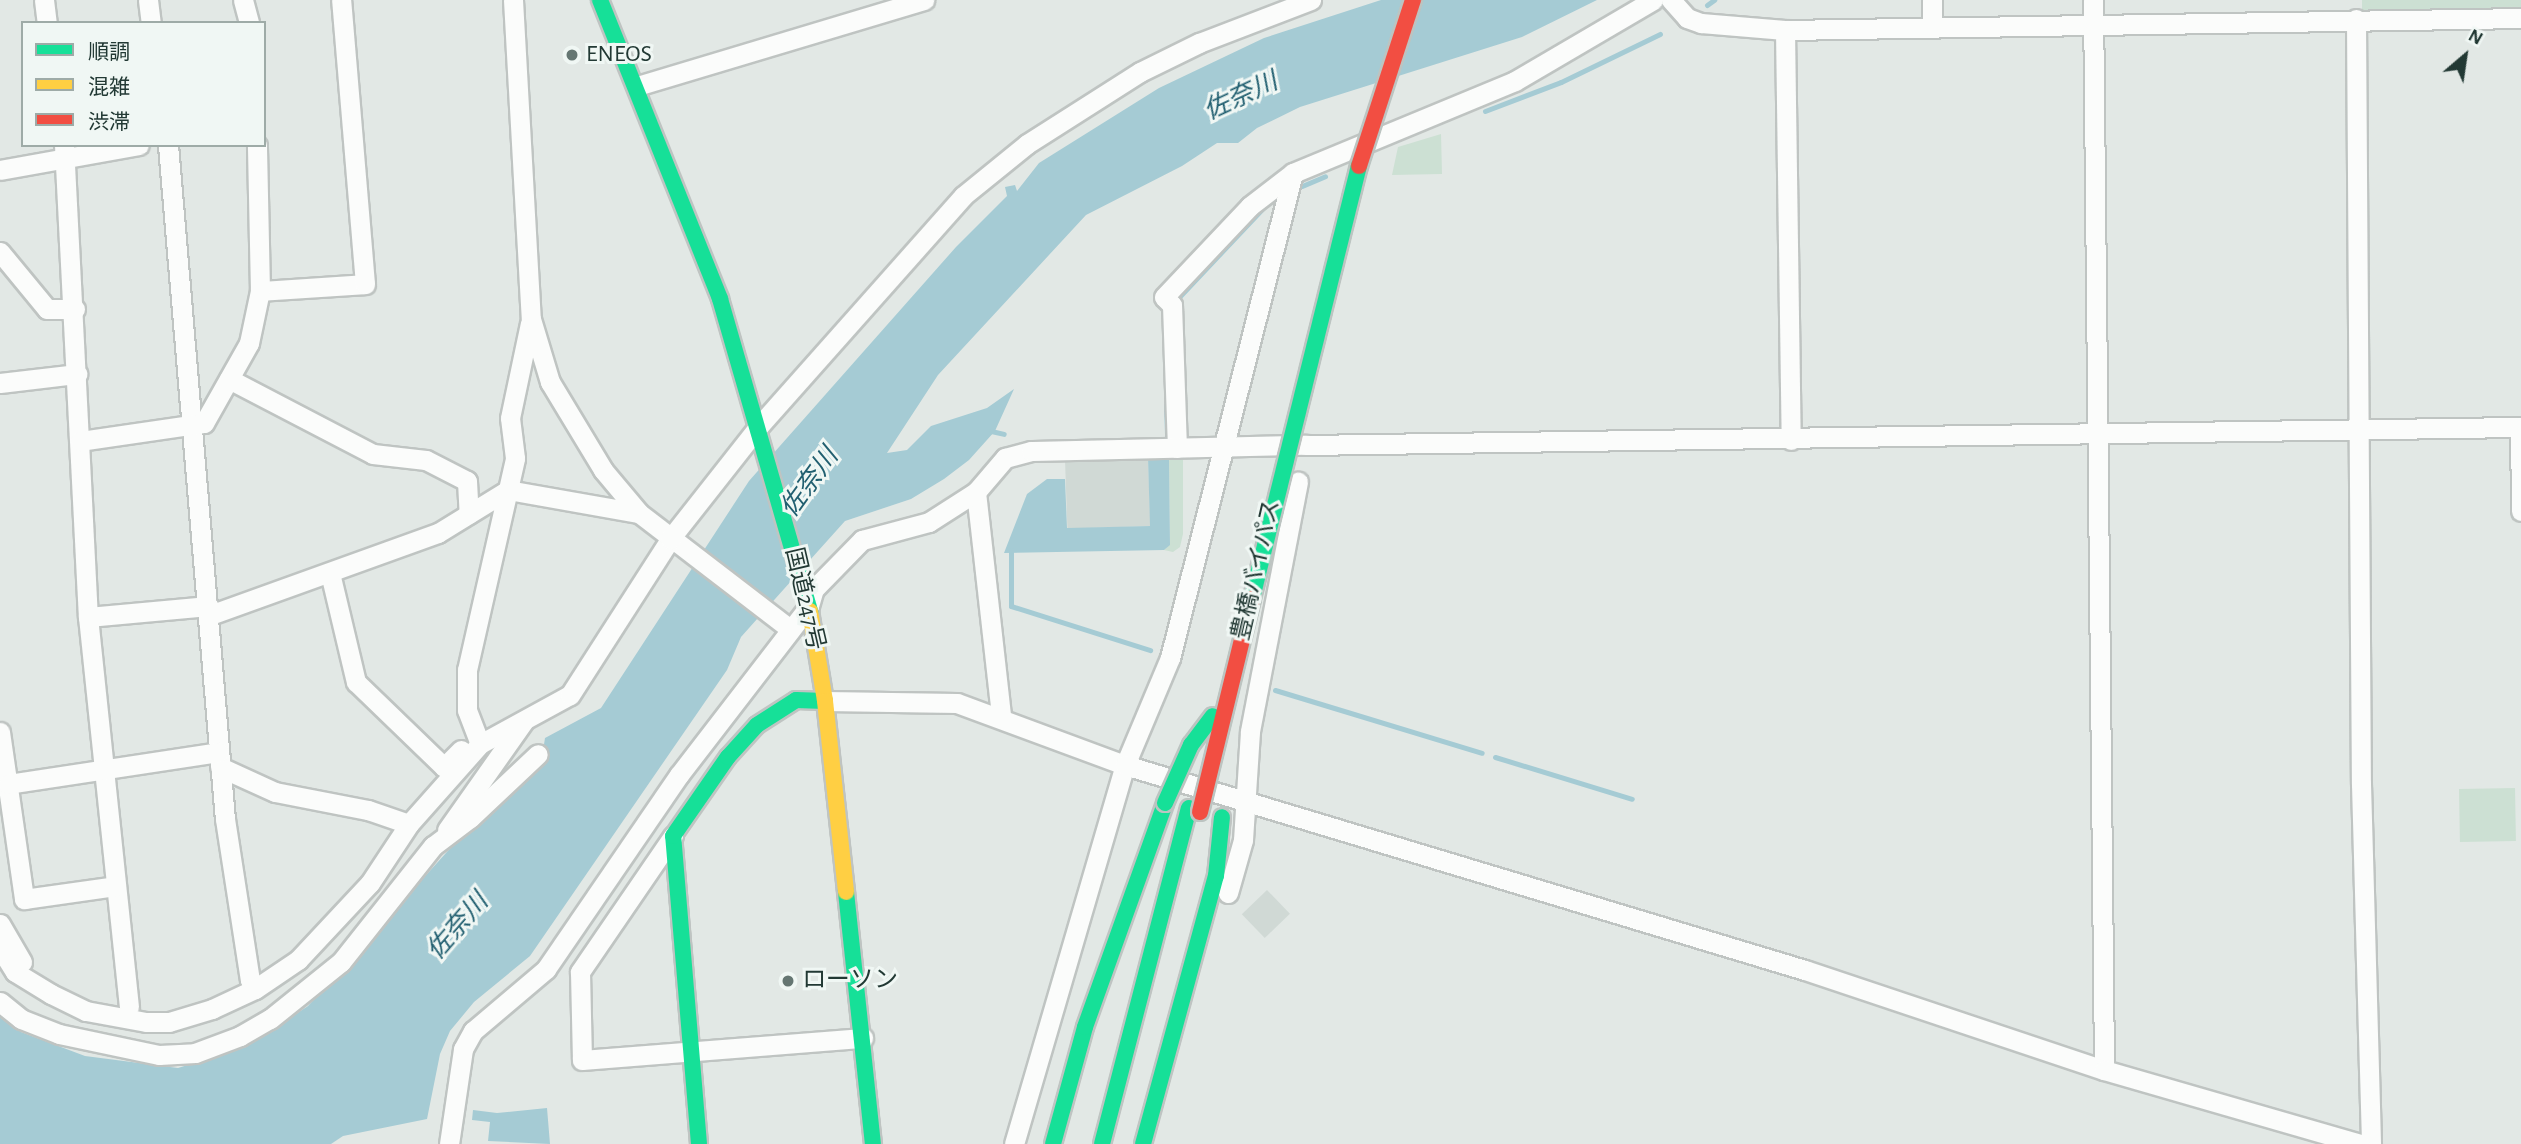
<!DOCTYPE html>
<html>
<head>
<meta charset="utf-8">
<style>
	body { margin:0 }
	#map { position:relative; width:2521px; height:1144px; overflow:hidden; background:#e2e8e5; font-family:"Alegreya Sans","Noto Sans JP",sans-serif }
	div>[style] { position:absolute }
	.built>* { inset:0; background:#d0d9d5; transform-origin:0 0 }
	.green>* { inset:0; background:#cce0d3; transform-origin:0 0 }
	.water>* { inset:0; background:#a5cbd4 }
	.stream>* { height:5px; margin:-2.5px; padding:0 2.5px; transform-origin:2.5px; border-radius:2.5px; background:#a5cbd4 }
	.roads { filter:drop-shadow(2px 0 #bfc4c2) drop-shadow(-2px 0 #bfc4c2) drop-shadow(0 2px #bfc4c2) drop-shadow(0 -2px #bfc4c2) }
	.street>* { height:19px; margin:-9.5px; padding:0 9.5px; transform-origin:9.5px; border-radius:9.5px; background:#fbfcfb }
	.fast>* { height:16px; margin:-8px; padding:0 8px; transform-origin:8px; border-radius:8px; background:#16e098 }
	.slow>* { height:16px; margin:-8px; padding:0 8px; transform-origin:8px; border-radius:8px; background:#ffcf43 }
	.bridges { filter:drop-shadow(2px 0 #bcc4c1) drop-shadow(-2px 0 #bcc4c1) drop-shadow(0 2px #bcc4c1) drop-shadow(0 -2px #bcc4c1) }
	.fast-bridge>* { height:16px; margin:-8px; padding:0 8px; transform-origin:8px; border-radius:8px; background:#16e098 }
	.jam-bridge>* { height:16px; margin:-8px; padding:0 8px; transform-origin:8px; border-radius:8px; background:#f24e42 }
	.dots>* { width:19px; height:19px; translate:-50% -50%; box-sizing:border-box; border:4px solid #f0f7f4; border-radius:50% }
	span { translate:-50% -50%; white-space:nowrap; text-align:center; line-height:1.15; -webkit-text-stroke:6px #f0f7f4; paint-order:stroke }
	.poi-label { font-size:24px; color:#223934 }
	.left { translate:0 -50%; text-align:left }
	.street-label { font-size:24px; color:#223934 }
	.water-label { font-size:26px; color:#215f70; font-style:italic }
	.legend { position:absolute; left:21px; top:21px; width:245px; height:126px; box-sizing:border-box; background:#f0f7f4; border:2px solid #9eaba7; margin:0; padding:9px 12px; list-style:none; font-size:21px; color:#223934 }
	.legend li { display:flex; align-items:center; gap:14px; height:35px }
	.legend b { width:35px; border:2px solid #9eaba7 }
	.north { position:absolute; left:2430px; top:21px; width:70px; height:70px; -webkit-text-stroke:5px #f0f7f4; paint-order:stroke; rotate:29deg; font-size:19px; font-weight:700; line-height:28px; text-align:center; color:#223934 }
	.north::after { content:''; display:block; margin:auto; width:24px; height:32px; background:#223934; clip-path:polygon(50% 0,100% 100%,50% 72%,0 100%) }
</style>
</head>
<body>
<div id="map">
	<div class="built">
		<i style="left:1148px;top:458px;width:68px;height:83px;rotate:88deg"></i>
		<i style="left:1267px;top:890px;width:33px;height:35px;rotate:46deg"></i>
	</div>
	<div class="green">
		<i style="left:2362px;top:0;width:159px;height:10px"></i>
		<i style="clip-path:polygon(1441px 134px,1442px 174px,1392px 175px,1398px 147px)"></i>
		<i style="clip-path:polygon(1183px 457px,1183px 534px,1180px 547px,1173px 552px,1164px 550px,1170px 544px,1169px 458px)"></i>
		<i style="left:2515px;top:788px;width:53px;height:56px;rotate:89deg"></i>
	</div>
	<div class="water">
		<i style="clip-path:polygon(1381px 0,1597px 0,1522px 37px,1300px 107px,1257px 128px,1238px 143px,1217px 143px,1182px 166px,1086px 215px,938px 375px,887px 453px,907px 450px,931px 426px,987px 408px,1014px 389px,995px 431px,969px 460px,944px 479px,911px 499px,845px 521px,741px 637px,727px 670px,530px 956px,474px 1002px,450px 1031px,440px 1054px,427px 1119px,343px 1136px,331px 1144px,0 1144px,0 1015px,21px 1032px,85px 1056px,178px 1068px,246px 1047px,308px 1006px,464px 833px,542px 757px,545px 738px,601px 708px,749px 481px,956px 247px,1007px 196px,1005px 187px,1015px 185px,1017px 191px,1039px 163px,1159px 88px,1264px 38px)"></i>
		<i style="clip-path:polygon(1148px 458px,1169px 458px,1170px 545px,1164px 550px,1004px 553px,1027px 494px,1047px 479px,1065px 479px,1067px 528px,1150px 526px)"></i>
		<i style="clip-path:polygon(547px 1108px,550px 1144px,488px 1141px,490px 1122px,472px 1120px,473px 1110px,497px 1113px)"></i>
	</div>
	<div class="stream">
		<i style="left:1707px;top:5px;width:9px;rotate:-36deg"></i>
		<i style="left:1485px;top:111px;width:81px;rotate:-20.9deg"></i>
		<i style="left:1561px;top:82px;width:110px;rotate:-25.9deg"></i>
		<i style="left:1302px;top:186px;width:25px;rotate:-23deg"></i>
		<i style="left:1180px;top:296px;width:122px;rotate:-46.7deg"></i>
		<i style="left:1166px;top:405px;width:34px;rotate:88deg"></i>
		<i style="left:991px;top:431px;width:13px;rotate:13deg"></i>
		<i style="left:1011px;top:550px;width:56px;rotate:90deg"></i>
		<i style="left:1011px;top:606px;width:146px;rotate:17.6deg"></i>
		<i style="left:1275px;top:690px;width:216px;rotate:16.9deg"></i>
		<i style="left:1495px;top:757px;width:143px;rotate:17deg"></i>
	</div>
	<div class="roads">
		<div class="street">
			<i style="left:44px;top:0;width:23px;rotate:83deg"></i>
			<i style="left:148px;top:0;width:23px;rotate:83deg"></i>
			<i style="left:243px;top:0;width:24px;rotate:75deg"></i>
			<i style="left:513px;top:0;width:320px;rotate:86.8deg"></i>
			<i style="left:531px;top:319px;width:66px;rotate:73.2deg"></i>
			<i style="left:550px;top:382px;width:103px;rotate:58.9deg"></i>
			<i style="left:603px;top:470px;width:56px;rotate:50.1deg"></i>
			<i style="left:639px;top:513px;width:190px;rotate:37.5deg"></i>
			<i style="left:1671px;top:0;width:24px;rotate:48deg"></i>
			<i style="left:1687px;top:18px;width:15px;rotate:20deg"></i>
			<i style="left:1701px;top:23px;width:84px;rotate:4.8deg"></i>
			<i style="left:1785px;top:30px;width:736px;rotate:-0.93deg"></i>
			<i style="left:1932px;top:0;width:28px;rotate:90deg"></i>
			<i style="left:2093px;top:0;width:1070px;rotate:89.41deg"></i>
			<i style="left:2356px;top:19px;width:765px;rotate:89.63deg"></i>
			<i style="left:2361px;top:784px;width:360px;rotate:88.4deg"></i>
			<i style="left:1785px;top:30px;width:410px;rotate:89.2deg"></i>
			<i style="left:637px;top:86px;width:300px;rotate:-16.7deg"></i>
			<i style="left:64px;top:145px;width:473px;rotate:87.1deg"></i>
			<i style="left:88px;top:617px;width:392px;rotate:84deg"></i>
			<i style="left:168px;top:145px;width:676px;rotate:85.17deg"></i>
			<i style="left:225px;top:819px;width:163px;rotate:81.2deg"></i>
			<i style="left:250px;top:980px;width:10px;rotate:61deg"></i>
			<i style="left:0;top:170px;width:141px;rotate:-10.2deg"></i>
			<i style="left:0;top:252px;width:74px;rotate:50.5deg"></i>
			<i style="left:47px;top:309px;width:28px"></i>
			<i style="left:260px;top:291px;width:105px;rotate:-3.8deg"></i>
			<i style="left:365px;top:284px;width:285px;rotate:-94.8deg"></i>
			<i style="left:229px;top:379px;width:162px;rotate:27.5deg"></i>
			<i style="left:373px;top:454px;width:53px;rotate:6.5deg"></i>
			<i style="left:426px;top:460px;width:46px;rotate:27.1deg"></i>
			<i style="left:467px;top:481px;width:33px;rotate:87deg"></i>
			<i style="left:0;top:383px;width:78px;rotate:-6.7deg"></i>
			<i style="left:2520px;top:427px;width:84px;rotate:89.3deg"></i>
			<i style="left:80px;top:441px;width:125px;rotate:-8.3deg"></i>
			<i style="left:204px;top:423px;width:92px;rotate:-60.6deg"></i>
			<i style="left:249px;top:343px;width:53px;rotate:-78.1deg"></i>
			<i style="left:260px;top:291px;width:146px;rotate:-91.2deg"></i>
			<i style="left:1177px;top:448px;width:143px;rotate:-92deg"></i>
			<i style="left:1172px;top:305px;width:11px;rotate:-135deg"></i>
			<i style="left:1164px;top:297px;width:125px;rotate:-46.6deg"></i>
			<i style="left:1250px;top:206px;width:54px;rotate:-37.5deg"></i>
			<i style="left:1293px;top:173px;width:240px;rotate:-22.5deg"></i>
			<i style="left:1515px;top:81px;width:160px;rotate:-30.4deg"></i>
			<i style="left:976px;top:492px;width:225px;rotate:83.6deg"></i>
			<i style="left:330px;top:573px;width:112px;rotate:76.6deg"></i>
			<i style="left:356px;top:682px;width:122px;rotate:44deg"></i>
			<i style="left:444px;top:767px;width:24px;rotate:-45deg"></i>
			<i style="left:210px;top:615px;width:242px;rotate:-19.8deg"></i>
			<i style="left:438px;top:533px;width:82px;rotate:-31.6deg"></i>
			<i style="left:508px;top:490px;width:133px;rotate:10deg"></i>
			<i style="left:88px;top:617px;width:121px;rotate:-5.2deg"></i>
			<i style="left:825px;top:701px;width:132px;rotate:0.9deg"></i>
			<i style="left:957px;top:703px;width:179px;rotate:20.3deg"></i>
			<i style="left:1125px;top:765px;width:116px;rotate:-67.2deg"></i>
			<i style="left:1170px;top:658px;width:500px;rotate:-75.77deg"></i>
			<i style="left:0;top:732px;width:169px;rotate:81.8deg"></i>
			<i style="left:24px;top:899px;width:92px;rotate:-8.1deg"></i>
			<i style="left:480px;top:744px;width:36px;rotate:-111deg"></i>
			<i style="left:467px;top:710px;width:40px;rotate:-90deg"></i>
			<i style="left:467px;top:670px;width:217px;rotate:-77.2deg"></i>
			<i style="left:515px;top:458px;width:40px;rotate:-97.1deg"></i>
			<i style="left:510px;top:418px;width:97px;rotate:-78.1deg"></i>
			<i style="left:220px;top:767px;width:60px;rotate:24.4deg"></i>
			<i style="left:275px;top:792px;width:95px;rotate:11deg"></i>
			<i style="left:368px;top:810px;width:43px;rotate:18.9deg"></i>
			<i style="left:8px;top:784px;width:213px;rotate:-8.6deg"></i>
			<i style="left:447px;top:830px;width:133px;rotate:-54.8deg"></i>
			<i style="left:673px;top:836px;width:165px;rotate:124.4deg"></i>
			<i style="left:580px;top:972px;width:88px;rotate:88.7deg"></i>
			<i style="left:582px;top:1060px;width:282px;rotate:-4.5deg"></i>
			<i style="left:1228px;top:893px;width:55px;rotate:-74.2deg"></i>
			<i style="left:1243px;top:840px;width:109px;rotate:-86.3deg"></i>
			<i style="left:1250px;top:731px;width:254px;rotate:-79.1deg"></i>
			<i style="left:0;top:924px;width:44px;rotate:59.9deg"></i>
			<i style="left:0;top:948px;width:28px;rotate:58deg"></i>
			<i style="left:15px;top:972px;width:42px;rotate:31.4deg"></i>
			<i style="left:51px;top:994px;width:39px;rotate:26deg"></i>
			<i style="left:86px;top:1011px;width:61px;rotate:10.4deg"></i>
			<i style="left:146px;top:1022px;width:23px"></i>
			<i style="left:169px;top:1022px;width:45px;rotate:-16.8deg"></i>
			<i style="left:212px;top:1009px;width:47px;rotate:-24.9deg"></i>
			<i style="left:255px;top:989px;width:52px;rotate:-34deg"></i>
			<i style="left:298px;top:960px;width:105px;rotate:-46.9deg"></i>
			<i style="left:370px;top:883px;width:71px;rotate:-56.5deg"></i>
			<i style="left:409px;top:824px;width:107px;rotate:-48.4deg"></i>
			<i style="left:480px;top:744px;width:102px;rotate:-28.6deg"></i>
			<i style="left:570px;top:695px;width:185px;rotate:-57.3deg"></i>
			<i style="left:670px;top:539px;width:144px;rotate:-51.8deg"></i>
			<i style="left:759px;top:426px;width:307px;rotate:-48.4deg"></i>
			<i style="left:963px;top:196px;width:82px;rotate:-39.1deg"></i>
			<i style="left:1027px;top:144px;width:134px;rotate:-32.5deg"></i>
			<i style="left:1140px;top:72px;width:66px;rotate:-26.2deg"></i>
			<i style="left:1199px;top:43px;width:120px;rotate:-21deg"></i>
			<i style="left:0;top:1002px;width:27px;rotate:39deg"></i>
			<i style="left:21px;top:1019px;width:41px;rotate:21.5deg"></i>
			<i style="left:59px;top:1034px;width:102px;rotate:11.9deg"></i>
			<i style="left:159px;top:1055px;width:36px;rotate:-3deg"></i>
			<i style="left:195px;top:1053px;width:48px;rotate:-20.7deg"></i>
			<i style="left:240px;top:1036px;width:34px;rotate:-30deg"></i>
			<i style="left:270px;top:1019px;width:91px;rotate:-38.8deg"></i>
			<i style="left:341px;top:962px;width:148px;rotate:-51.6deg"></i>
			<i style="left:433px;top:846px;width:46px;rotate:-37.1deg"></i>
			<i style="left:470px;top:818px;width:93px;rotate:-43.3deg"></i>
			<i style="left:449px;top:1144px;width:96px;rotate:-81.6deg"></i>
			<i style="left:463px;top:1049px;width:21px;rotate:-61deg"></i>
			<i style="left:473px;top:1031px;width:96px;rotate:-40.3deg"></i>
			<i style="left:546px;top:969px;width:235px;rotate:-55.6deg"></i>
			<i style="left:679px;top:775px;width:213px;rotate:-52.4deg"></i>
			<i style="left:809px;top:606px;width:18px;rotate:-74deg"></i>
			<i style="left:814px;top:589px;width:69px;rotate:-45.6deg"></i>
			<i style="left:862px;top:540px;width:69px;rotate:-15deg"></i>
			<i style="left:929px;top:522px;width:56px;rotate:-32.6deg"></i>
			<i style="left:976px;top:492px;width:45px;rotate:-49.5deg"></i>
			<i style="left:1005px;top:458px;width:27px;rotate:-15deg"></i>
			<i style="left:1031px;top:451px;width:274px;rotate:-1.3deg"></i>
			<i style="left:1305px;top:445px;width:1216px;rotate:-0.85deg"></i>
			<i style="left:1014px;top:1144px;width:395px;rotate:-73.7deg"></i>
			<i style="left:1125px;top:765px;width:710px;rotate:16.78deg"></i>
			<i style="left:1805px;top:970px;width:315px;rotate:18.5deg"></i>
			<i style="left:2104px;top:1070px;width:266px;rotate:16.1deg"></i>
		</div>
		<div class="fast">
			<i style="left:600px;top:0;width:322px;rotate:68.1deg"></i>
			<i style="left:720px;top:299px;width:325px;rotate:73.9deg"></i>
			<i style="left:846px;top:892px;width:253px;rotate:83.9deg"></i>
			<i style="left:699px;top:1144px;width:309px;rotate:-94.8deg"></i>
			<i style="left:673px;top:836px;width:96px;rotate:-55.2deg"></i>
			<i style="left:728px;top:757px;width:43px;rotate:-47.8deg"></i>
			<i style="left:757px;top:725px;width:46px;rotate:-32.7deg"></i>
			<i style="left:796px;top:700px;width:29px;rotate:2deg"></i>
			<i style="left:1053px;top:1144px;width:121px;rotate:-74.7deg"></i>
			<i style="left:1085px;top:1027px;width:238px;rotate:-70.3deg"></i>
			<i style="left:1102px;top:1144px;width:347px;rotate:-75.5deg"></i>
			<i style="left:1143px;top:1144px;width:278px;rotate:-74.8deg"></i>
			<i style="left:1216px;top:876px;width:59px;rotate:-84.2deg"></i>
		</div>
		<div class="slow">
			<i style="left:810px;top:611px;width:91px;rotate:80.5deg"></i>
			<i style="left:825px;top:701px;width:192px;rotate:83.7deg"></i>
		</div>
	</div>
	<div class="bridges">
		<div class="fast-bridge">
			<i style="left:1252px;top:598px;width:445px;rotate:-76.1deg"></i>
			<i style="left:1165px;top:803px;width:64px;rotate:-65.9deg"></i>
			<i style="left:1191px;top:745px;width:36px;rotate:-53deg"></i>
		</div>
		<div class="jam-bridge">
			<i style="left:1359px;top:166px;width:175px;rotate:-72deg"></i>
			<i style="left:1200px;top:812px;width:220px;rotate:-76.3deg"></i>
		</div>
	</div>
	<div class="dots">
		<i style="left:572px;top:55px;background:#657672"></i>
		<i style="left:788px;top:981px;background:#657672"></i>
	</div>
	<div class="poi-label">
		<span class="left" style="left:586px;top:55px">ENEOS</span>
		<span class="left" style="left:802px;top:981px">ローソン</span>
	</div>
	<div class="street-label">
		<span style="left:1257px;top:570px;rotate:-77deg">豊橋バイパス</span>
		<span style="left:804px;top:599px;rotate:77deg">国道247号</span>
	</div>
	<div class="water-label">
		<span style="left:1241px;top:97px;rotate:-25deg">佐奈川</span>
		<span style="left:810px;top:483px;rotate:-54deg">佐奈川</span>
		<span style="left:458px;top:927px;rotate:-49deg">佐奈川</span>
	</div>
	<ul class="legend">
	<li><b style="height:9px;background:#16e098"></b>順調</li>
	<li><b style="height:9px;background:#ffcf43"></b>混雑</li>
	<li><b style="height:9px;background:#f24e42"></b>渋滞</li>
	</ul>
	<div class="north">N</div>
</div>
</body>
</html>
